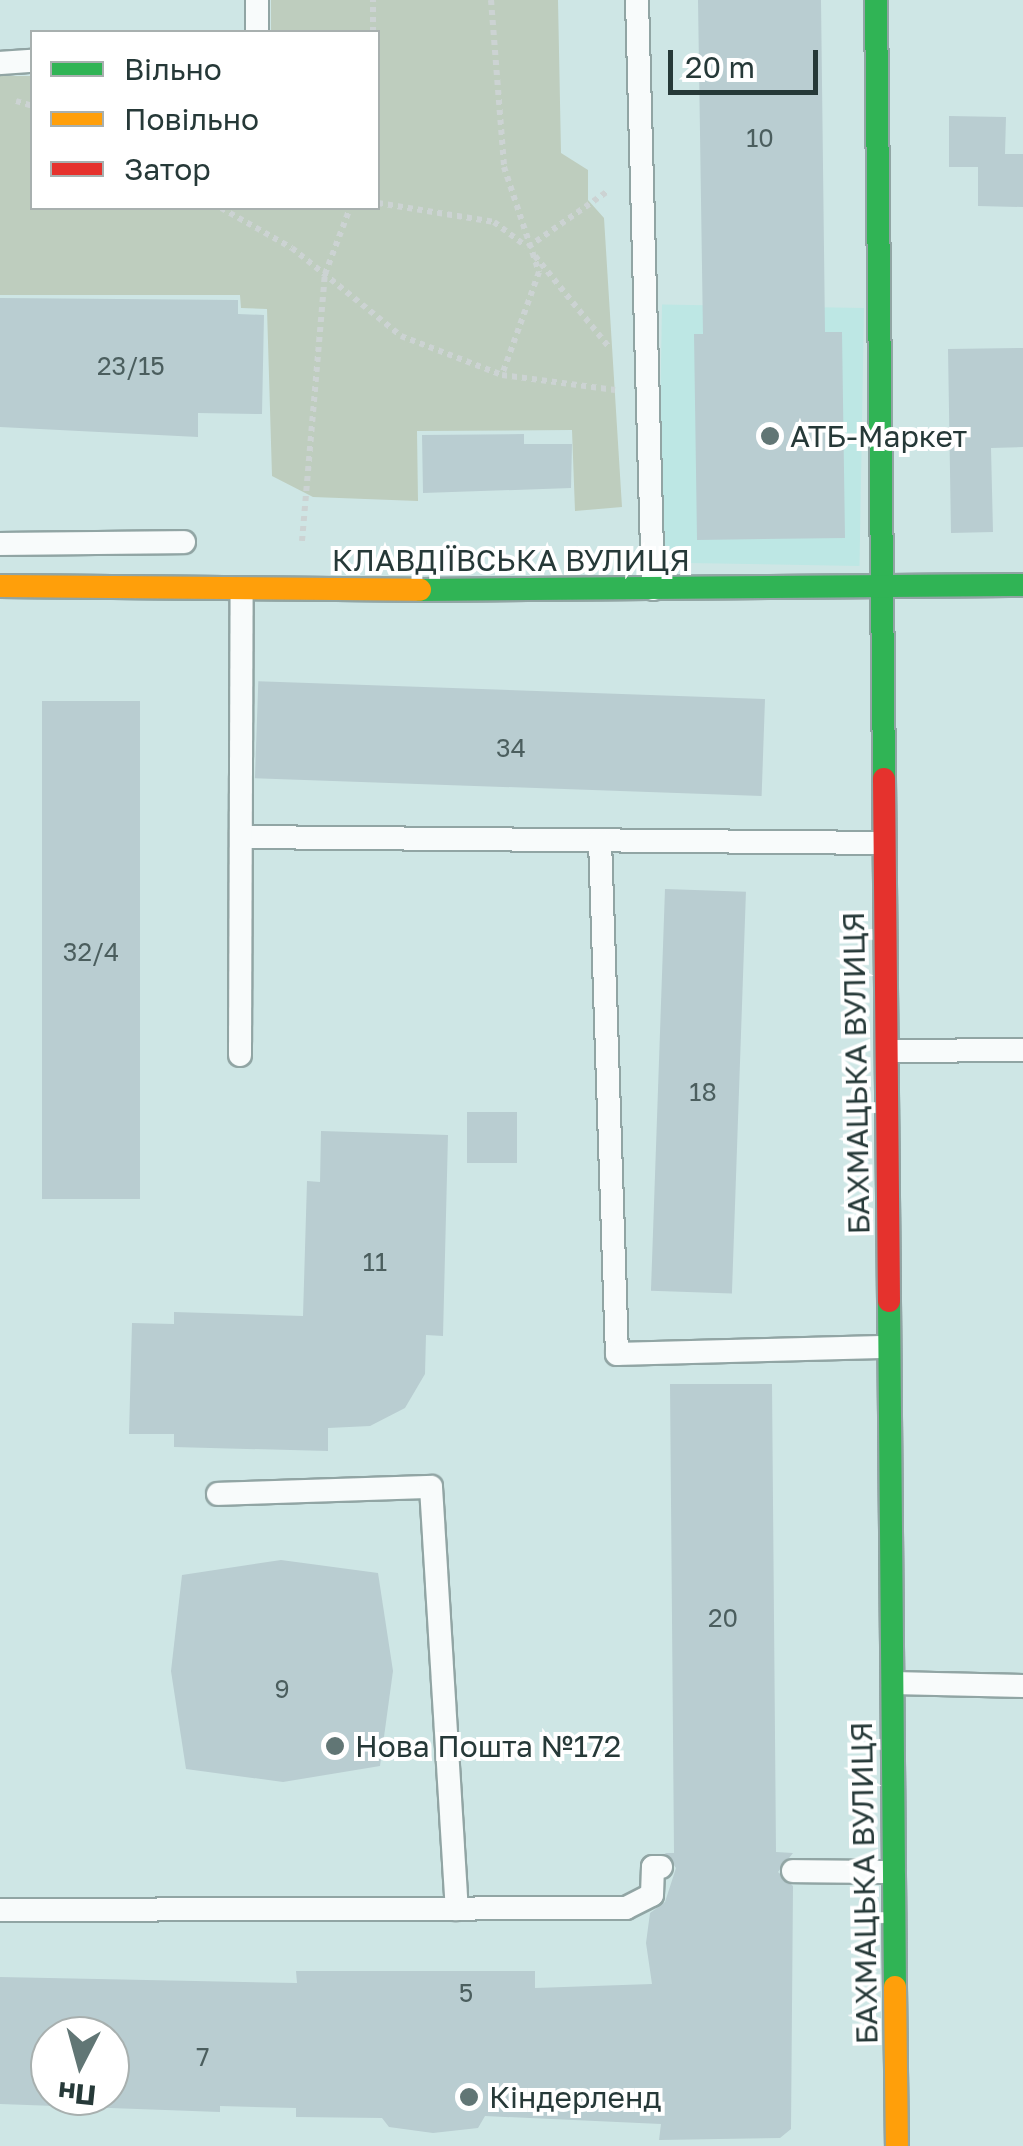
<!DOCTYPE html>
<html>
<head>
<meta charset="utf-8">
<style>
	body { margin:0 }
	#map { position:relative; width:1023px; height:2146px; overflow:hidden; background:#cee6e5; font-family:"Golos Text",sans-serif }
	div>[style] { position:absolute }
	.built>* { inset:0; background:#bde7e4; transform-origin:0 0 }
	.green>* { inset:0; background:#becdbe }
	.building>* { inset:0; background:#b9cdd1; transform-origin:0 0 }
	.path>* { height:6px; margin-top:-3px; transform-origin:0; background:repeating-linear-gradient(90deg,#ccd3d3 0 5px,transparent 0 10px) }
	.roads { filter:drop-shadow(2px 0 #91a5a4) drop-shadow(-2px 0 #91a5a4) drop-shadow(0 2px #91a5a4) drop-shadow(0 -2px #91a5a4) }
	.lane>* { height:22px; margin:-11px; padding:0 11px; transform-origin:11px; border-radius:11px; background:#f8fbfb }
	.fast>* { height:22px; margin:-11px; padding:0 11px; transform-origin:11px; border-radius:11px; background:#30b455 }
	.slow>* { height:22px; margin:-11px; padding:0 11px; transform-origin:11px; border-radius:11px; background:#ff9f0a }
	.jam>* { height:22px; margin:-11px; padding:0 11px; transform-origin:11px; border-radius:11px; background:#e5322d }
	.dots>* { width:28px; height:28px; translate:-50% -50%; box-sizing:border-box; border:5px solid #fff; border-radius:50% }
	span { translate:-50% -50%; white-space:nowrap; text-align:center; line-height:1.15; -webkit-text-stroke:8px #fff; paint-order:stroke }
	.number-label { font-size:25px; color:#4b5e5e }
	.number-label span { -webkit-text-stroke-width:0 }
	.poi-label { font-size:30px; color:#263938 }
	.left { translate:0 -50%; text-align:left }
	.street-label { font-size:30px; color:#263938 }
	.legend { position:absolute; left:30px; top:30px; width:350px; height:180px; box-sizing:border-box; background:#fff; border:2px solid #a8b0af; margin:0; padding:12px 18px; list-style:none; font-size:30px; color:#263938 }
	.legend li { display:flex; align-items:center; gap:20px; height:50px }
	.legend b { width:50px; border:2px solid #a8b0af }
	.north { position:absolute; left:30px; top:2016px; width:100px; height:100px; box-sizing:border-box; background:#fff; border:2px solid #a8b0af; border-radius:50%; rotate:186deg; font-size:28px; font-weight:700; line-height:40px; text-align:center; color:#263938 }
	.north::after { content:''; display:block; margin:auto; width:35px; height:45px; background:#617675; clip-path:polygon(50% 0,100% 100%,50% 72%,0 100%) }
	.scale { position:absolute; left:668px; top:50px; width:150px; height:45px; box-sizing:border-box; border:5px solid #263938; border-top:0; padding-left:12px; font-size:30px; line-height:35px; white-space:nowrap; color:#263938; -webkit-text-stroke:8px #fff; paint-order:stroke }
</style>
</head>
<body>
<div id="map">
	<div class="built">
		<i style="left:864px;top:308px;width:258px;height:202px;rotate:91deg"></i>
	</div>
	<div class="green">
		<i style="clip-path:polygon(271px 0,558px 0,561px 153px,588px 170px,588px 200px,604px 218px,622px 507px,575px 511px,572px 430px,417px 431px,418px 501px,313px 497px,272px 476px,267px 309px,241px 308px,240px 295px,0 295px,0 76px,32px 76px,32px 208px,378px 208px,378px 32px,271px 32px)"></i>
	</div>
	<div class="building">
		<i style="clip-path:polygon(698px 0,821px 0,825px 332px,842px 332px,845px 538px,697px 540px,694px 334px,703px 334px)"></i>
		<i style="clip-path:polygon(949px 116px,1006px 117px,1005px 154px,1023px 154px,1023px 207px,978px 206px,978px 167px,949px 167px)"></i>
		<i style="clip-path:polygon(0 298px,238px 300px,238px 314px,264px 315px,262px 414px,198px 413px,198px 437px,0 427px)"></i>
		<i style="clip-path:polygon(1023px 348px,1023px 447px,991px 448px,993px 532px,951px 533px,948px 349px)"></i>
		<i style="clip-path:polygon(524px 434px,524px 444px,572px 444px,571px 488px,423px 493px,422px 435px)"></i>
		<i style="left:765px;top:699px;width:97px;height:507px;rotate:92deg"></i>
		<i style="left:140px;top:701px;width:498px;height:98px;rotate:90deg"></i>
		<i style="left:665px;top:889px;width:81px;height:402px;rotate:2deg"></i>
		<i style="left:467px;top:1112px;width:50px;height:51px"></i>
		<i style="clip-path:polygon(321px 1131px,448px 1135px,443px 1336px,426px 1335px,425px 1374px,405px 1408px,370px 1426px,328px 1428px,328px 1451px,174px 1447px,174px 1434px,129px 1434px,132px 1323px,174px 1324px,174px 1312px,303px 1316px,307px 1181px,320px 1182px)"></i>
		<i style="clip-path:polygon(evenodd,670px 1384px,772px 1384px,776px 1852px,793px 1853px,778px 1872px,793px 1886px,791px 2129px,780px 2138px,659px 2140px,661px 2124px,485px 2116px,478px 2128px,433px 2133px,389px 2127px,382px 2118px,296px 2117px,296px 2108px,220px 2106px,220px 2112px,0 2104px,0 1977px,297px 1983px,296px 1971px,535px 1971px,535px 1988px,652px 1984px,646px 1943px,650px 1913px,665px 1902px,676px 1868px,665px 1853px,674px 1853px,670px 1384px,50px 2036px,110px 2036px,110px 2096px,50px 2096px,50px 2036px)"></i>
		<i style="clip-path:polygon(281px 1560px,378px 1573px,393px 1671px,380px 1766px,283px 1782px,186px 1769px,171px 1671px,182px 1575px)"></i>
	</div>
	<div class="path">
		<i style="left:491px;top:0;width:168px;rotate:85.5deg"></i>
		<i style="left:504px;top:167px;width:111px;rotate:71.6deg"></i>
		<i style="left:539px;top:272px;width:109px;rotate:109.8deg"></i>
		<i style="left:373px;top:32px;width:32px;rotate:-90deg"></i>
		<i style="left:16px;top:101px;width:17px;rotate:17deg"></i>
		<i style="left:378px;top:203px;width:118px;rotate:9.3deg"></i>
		<i style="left:494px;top:222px;width:40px;rotate:37deg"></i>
		<i style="left:221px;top:208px;width:81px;rotate:29.4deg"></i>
		<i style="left:292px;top:248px;width:140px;rotate:38.9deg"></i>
		<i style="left:401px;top:336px;width:108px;rotate:21.1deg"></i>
		<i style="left:502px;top:375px;width:114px;rotate:7.6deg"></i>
		<i style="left:528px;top:247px;width:98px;rotate:-35deg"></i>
		<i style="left:535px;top:256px;width:117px;rotate:50.9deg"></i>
		<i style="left:302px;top:541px;width:268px;rotate:-85.1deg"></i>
		<i style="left:325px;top:274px;width:71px;rotate:-69.3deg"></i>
	</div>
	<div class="roads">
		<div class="lane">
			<i style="left:257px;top:0;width:32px;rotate:90deg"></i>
			<i style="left:637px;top:0;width:589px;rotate:88.44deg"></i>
			<i style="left:0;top:63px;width:32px;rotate:-4deg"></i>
			<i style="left:0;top:544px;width:184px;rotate:-0.6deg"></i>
			<i style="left:241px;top:837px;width:643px;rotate:0.53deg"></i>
			<i style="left:600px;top:840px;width:514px;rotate:88.11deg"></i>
			<i style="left:617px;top:1354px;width:272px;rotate:-1.5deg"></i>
			<i style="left:887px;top:1051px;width:136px;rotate:-0.4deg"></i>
			<i style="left:240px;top:1055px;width:463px;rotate:-89.8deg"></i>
			<i style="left:218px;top:1494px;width:213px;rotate:-1.9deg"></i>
			<i style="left:431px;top:1487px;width:423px;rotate:86.5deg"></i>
			<i style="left:893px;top:1683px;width:130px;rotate:1.3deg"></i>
			<i style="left:793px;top:1871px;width:101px;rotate:0.6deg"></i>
			<i style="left:0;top:1910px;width:626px;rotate:-0.18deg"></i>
			<i style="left:626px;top:1908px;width:29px;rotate:-27deg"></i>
			<i style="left:652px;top:1895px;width:28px;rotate:-88deg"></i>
			<i style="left:653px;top:1867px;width:8px"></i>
		</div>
		<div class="fast">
			<i style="left:876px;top:0;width:779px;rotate:89.41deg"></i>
			<i style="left:420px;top:590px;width:603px;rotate:-0.48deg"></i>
			<i style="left:889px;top:1301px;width:686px;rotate:89.5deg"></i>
		</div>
		<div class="slow">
			<i style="left:0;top:586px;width:420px;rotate:0.5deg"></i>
			<i style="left:895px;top:1987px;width:159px;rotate:89.3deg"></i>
		</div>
		<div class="jam">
			<i style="left:884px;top:779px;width:522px;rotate:89.45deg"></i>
		</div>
	</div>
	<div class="dots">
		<i style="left:770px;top:436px;background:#617675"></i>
		<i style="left:335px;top:1746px;background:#617675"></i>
		<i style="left:469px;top:2097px;background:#617675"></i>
	</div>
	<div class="number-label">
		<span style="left:760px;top:138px">10</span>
		<span style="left:131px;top:366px">23/15</span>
		<span style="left:511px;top:748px">34</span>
		<span style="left:91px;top:952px">32/4</span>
		<span style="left:703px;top:1092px">18</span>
		<span style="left:375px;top:1262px">11</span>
		<span style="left:723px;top:1618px">20</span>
		<span style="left:282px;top:1689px">9</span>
		<span style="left:466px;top:1993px">5</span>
		<span style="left:203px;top:2057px">7</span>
	</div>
	<div class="poi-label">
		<span class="left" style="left:790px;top:436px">АТБ-Маркет</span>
		<span class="left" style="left:355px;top:1746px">Нова Пошта №172</span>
		<span class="left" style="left:489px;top:2097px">Кіндерленд</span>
	</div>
	<div class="street-label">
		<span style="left:511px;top:560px">КЛАВДІЇВСЬКА ВУЛИЦЯ</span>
		<span style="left:856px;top:1073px;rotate:-91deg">БАХМАЦЬКА ВУЛИЦЯ</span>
		<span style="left:864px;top:1883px;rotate:-91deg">БАХМАЦЬКА ВУЛИЦЯ</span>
	</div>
	<ul class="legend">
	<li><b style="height:12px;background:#30b455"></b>Вільно</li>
	<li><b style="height:12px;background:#ff9f0a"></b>Повільно</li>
	<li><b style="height:12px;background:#e5322d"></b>Затор</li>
	</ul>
	<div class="north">Пн</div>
	<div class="scale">20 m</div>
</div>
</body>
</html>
